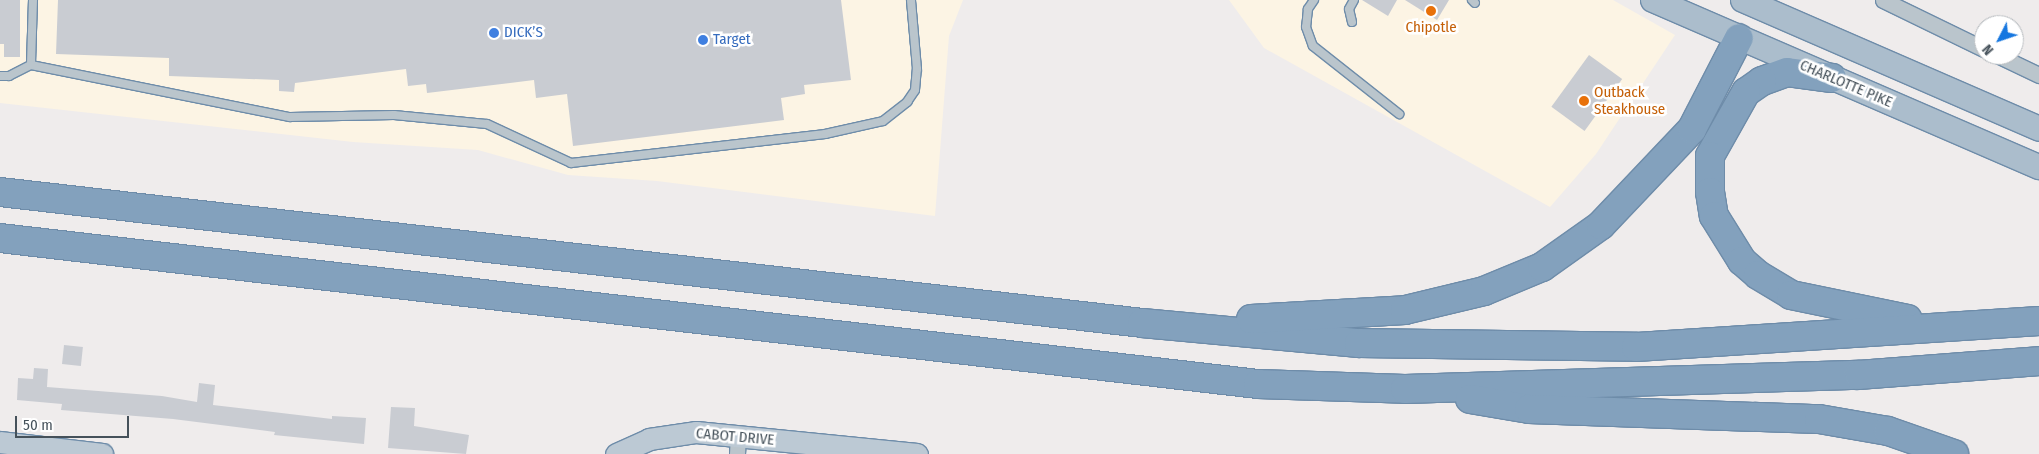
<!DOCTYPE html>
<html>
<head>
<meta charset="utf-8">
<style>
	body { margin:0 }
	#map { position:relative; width:2039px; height:454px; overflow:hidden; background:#efecec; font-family:"Fira Sans Condensed",sans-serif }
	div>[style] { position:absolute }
	.commercial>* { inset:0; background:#fcf4e4 }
	.building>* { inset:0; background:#c9ccd2; transform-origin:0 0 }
	.roads { filter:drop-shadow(1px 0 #6e8ca9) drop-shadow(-1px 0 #6e8ca9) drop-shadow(0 1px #6e8ca9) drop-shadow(0 -1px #6e8ca9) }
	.lane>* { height:8px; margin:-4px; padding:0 4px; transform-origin:4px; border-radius:4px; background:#bac5cc }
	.street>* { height:15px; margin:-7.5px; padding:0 7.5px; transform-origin:7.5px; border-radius:7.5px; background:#bac5cc }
	.secondary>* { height:21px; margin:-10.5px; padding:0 10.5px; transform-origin:10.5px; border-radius:10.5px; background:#bcc9d4 }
	.primary>* { height:24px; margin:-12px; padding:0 12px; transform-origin:12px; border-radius:12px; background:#abbdcc }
	.highway>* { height:28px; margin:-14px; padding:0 14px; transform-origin:14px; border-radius:14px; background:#83a1bd }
	.dots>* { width:14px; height:14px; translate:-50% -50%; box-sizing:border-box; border:2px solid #fff; border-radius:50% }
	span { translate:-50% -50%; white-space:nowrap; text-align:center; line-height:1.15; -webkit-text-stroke:5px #fff; paint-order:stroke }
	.food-label { font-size:15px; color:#c56008 }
	.left { translate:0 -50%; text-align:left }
	.shop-label { font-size:15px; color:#366cbe }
	.street-label { font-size:15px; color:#45515a }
	.north { position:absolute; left:1974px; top:15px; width:50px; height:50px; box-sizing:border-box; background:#fff; border:1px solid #b5b9bd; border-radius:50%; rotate:229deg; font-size:14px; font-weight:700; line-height:20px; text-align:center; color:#45515a }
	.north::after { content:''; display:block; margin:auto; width:18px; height:22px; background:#1677e0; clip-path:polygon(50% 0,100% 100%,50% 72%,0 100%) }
	.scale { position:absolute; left:15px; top:416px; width:114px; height:22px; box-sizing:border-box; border:2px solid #45515a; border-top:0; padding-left:6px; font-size:15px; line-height:18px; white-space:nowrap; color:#45515a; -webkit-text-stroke:4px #fff; paint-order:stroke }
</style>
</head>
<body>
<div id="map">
	<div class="commercial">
		<i style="clip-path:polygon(0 0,963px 0,949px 36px,935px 216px,657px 181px,568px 175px,478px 150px,353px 142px,0 103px)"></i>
		<i style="clip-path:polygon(1229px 0,1613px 0,1675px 35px,1596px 154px,1550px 207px,1264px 48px)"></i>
	</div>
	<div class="building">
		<i style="clip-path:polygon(0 0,20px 0,20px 57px,4px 57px,4px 44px,0 44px)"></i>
		<i style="clip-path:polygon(58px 0,841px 0,851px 80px,804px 85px,805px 94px,781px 98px,784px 120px,573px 146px,567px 94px,536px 98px,534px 80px,427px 93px,426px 84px,408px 86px,406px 69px,295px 83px,294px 92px,279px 91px,279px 80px,169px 76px,169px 58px,56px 54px)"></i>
		<i style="clip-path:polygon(1362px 0,1397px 0,1388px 16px)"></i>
		<i style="clip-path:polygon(1405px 0,1449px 0,1437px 20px)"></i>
		<i style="left:1589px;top:55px;width:41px;height:64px;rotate:36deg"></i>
		<i style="left:64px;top:345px;width:19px;height:19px;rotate:6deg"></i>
		<i style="clip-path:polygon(34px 368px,48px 369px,47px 387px,162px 396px,197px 402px,199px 383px,215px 385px,213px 405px,332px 419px,332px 416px,366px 418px,364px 444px,274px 435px,275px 432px,173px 419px,61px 410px,62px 404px,17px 400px,18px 378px,33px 379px)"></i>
		<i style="clip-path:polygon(391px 407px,415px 408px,414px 426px,469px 435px,466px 454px,388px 448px)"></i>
	</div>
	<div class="roads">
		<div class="lane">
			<i style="left:33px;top:0;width:65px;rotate:91.8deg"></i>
			<i style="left:31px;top:65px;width:264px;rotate:11.4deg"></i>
			<i style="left:290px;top:117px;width:104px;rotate:-1.1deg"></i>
			<i style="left:394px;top:115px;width:93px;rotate:5.5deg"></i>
			<i style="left:487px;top:124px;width:93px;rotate:24.9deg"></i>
			<i style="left:571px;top:163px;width:256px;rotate:-6.5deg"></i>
			<i style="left:825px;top:134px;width:59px;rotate:-12.6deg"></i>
			<i style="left:883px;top:121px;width:31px;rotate:-38deg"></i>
			<i style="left:907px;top:102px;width:14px;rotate:-56deg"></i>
			<i style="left:915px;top:90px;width:21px;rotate:-85deg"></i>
			<i style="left:917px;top:69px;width:69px;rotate:-95deg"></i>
			<i style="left:1314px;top:0;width:11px;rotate:124deg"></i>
			<i style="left:1308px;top:9px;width:18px;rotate:96deg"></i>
			<i style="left:1306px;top:27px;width:20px;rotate:70deg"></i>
			<i style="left:1313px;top:46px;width:110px;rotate:38.3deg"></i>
			<i style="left:1472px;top:0;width:4px;rotate:45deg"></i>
			<i style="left:1352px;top:22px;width:13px;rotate:-103deg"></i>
			<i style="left:1349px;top:9px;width:10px;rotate:-61deg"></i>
			<i style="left:0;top:76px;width:9px"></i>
			<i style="left:9px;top:76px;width:25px;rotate:-27deg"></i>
		</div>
		<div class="street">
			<i style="left:1883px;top:0;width:112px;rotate:25.9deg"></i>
			<i style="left:1997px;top:55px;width:47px;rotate:25.5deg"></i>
			<i style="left:737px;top:454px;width:18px;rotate:-87deg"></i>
		</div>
		<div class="secondary">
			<i style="left:0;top:442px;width:103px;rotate:6.7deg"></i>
			<i style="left:616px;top:454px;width:36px;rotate:-24deg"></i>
			<i style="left:649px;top:439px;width:48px;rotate:-8.5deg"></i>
			<i style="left:696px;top:432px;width:222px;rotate:5.7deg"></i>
		</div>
		<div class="primary">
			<i style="left:1653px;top:0;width:421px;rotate:23.4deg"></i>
			<i style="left:1743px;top:0;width:323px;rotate:23.5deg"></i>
		</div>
		<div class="highway">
			<i style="left:1832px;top:78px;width:45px;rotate:-172.4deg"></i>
			<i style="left:1787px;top:72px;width:27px;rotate:160deg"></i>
			<i style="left:1762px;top:81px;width:19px;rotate:145deg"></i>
			<i style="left:1746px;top:92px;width:73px;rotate:119.4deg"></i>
			<i style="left:1710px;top:156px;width:36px;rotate:90deg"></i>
			<i style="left:1710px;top:192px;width:24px;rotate:81deg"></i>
			<i style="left:1714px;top:216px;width:53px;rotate:58.1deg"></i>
			<i style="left:1742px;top:261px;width:21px;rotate:41deg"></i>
			<i style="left:1758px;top:275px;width:39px;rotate:31deg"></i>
			<i style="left:1791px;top:295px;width:119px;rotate:11.6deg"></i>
			<i style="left:0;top:192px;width:1149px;rotate:6.54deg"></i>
			<i style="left:1142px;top:323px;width:218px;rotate:5.3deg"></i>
			<i style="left:1359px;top:343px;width:277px;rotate:0.8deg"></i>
			<i style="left:1636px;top:347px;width:404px;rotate:-3.7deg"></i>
			<i style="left:0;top:238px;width:1266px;rotate:6.62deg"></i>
			<i style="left:1258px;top:384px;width:147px;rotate:1.9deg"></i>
			<i style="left:1405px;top:389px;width:454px;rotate:-1.8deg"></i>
			<i style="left:1859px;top:375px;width:181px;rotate:-4.4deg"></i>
			<i style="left:1251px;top:319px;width:154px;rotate:-3.3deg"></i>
			<i style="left:1405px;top:310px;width:81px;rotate:-13.5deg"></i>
			<i style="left:1484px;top:291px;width:63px;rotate:-22.5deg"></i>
			<i style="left:1542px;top:267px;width:72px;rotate:-35.4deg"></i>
			<i style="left:1601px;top:225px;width:132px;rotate:-46.5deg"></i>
			<i style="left:1692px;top:129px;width:102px;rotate:-62.7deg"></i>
			<i style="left:1470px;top:399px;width:60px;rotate:9.6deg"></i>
			<i style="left:1529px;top:409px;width:290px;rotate:2deg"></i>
			<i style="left:1819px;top:419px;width:70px;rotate:9.9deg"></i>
			<i style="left:1888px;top:431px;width:70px;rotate:19.2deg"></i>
		</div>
	</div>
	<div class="dots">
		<i style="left:1431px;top:11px;background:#e8710a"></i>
		<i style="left:494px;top:33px;background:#3f7fe0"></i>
		<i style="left:703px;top:40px;background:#3f7fe0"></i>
		<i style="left:1584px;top:101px;background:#e8710a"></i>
	</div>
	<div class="food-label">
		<span style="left:1431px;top:28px">Chipotle</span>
		<span class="left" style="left:1594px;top:101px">Outback<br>Steakhouse</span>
	</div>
	<div class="shop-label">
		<span class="left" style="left:504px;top:33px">DICK’S</span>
		<span class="left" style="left:713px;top:40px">Target</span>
	</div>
	<div class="street-label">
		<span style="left:1846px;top:84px;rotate:23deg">CHARLOTTE PIKE</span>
		<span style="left:735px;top:437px;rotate:5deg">CABOT DRIVE</span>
	</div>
	<div class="north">N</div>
	<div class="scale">50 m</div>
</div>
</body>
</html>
